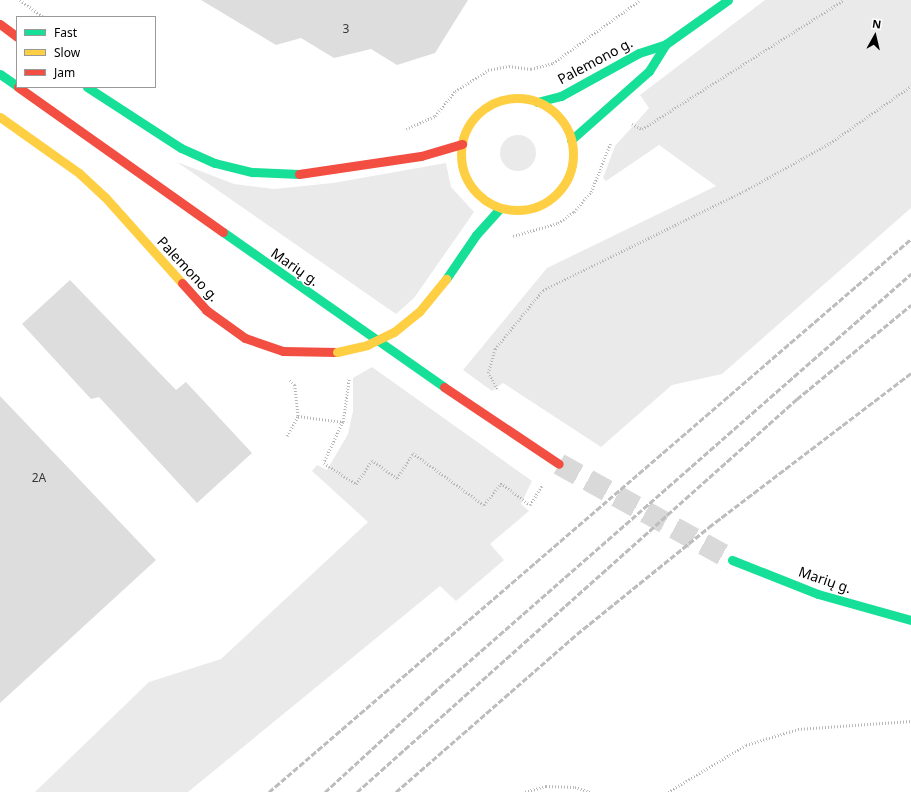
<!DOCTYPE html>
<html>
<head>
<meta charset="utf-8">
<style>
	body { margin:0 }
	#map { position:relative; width:911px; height:792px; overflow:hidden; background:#fff; font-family:"Noto Sans",sans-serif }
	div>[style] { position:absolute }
	.green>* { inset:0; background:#eaeaea }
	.round { border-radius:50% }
	.building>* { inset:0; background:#ddd }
	.secondary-tunnel>* { height:22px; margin-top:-11px; transform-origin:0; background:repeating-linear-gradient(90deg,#d9d9d9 0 22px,transparent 0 33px) }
	.path>* { height:2.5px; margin-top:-1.25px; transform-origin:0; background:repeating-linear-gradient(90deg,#b8b8b8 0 1px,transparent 0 3px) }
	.fast>* { height:9px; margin:-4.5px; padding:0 4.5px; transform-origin:4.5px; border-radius:4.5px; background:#16e098 }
	.slow>* { height:9px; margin:-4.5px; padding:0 4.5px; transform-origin:4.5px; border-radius:4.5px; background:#ffcf43 }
	.slow>.ring { margin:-4.5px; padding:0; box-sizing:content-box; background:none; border:9px solid #ffcf43; border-radius:50% }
	.jam>* { height:9px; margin:-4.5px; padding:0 4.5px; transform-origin:4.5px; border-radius:4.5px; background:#f24e42 }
	.rail>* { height:3px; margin-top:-1.5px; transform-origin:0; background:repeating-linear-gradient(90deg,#bdbdbd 0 6px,transparent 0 8px) }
	.slow-bridge>* { height:9px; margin:-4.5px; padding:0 4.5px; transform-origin:4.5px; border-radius:4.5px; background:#ffcf43 }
	span { translate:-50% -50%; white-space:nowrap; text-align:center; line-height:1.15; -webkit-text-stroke:3px #fff; paint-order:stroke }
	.number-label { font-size:12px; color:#373737 }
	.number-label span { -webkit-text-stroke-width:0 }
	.street-label { font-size:14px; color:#000 }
	.legend { position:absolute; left:16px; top:16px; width:140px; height:72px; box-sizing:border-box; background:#fff; border:1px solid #999; margin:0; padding:5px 7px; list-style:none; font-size:12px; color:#000 }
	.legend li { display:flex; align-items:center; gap:8px; height:20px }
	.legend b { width:20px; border:1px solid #999 }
	.north { position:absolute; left:855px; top:16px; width:40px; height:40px; -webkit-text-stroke:3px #fff; paint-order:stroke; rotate:8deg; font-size:11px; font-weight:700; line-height:16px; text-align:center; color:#000 }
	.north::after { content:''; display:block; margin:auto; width:14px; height:18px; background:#000; clip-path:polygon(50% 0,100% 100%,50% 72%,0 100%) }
</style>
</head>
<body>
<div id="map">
	<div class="green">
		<i style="clip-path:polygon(765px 0,911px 0,911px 208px,722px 374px,672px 385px,601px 447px,503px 383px,492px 391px,463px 370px,547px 268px,716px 186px,659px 145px,606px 181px,603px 178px,615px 146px,649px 108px,640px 95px)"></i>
		<i class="round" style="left:500px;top:135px;width:36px;height:36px"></i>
		<i style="clip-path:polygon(177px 162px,234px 184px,274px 189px,333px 183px,446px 163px,451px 187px,474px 212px,414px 298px,396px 314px)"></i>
		<i style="clip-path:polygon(372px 367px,532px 481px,521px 504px,529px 511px,490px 544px,504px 560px,456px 601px,440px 586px,188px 792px,35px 792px,149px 682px,221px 659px,368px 522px,312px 471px,317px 465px,327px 470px,348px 434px,353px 411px,353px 378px)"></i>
	</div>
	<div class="building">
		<i style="clip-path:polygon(201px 0,468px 0,435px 53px,397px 65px,371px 49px,334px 58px,301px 38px,276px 45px)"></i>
		<i style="clip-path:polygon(70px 280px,176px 390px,186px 382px,252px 453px,197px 503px,99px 397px,91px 399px,22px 324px)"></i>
		<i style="clip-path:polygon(0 396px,156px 560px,0 703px)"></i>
	</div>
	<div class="secondary-tunnel">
		<i style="left:559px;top:464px;width:198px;rotate:29deg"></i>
	</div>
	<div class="path">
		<i style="left:20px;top:0;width:29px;rotate:36deg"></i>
		<i style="left:632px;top:124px;width:11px;rotate:27deg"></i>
		<i style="left:642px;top:129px;width:240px;rotate:-32.6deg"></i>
		<i style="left:406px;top:129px;width:32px;rotate:-24deg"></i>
		<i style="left:435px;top:116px;width:32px;rotate:-51deg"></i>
		<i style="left:455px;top:91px;width:39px;rotate:-32deg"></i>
		<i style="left:488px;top:70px;width:21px;rotate:-11deg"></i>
		<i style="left:509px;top:66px;width:22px;rotate:8deg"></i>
		<i style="left:531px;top:69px;width:23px;rotate:-15deg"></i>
		<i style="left:553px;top:63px;width:107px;rotate:-35.9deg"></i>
		<i style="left:513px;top:236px;width:47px;rotate:-16.1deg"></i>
		<i style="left:558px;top:223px;width:19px;rotate:-35deg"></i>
		<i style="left:574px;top:212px;width:26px;rotate:-50deg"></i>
		<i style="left:591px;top:192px;width:52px;rotate:-68.4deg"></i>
		<i style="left:290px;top:380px;width:7px;rotate:45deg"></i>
		<i style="left:295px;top:385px;width:31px;rotate:84deg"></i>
		<i style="left:497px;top:389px;width:18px;rotate:-119deg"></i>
		<i style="left:488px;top:373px;width:25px;rotate:-74deg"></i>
		<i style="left:495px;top:349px;width:76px;rotate:-50.9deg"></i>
		<i style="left:543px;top:290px;width:226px;rotate:-26.2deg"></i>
		<i style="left:746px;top:190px;width:96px;rotate:-29.2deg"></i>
		<i style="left:830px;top:143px;width:99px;rotate:-35.1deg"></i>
		<i style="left:343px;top:422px;width:44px;rotate:-82.2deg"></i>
		<i style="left:287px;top:436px;width:23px;rotate:-61deg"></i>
		<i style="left:298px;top:416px;width:45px;rotate:7.6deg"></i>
		<i style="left:343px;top:422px;width:45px;rotate:114.9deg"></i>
		<i style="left:324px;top:463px;width:38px;rotate:33deg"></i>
		<i style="left:356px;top:484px;width:29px;rotate:-56deg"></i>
		<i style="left:372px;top:460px;width:31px;rotate:36deg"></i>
		<i style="left:397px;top:478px;width:30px;rotate:-57deg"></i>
		<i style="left:413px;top:453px;width:88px;rotate:36.2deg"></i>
		<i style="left:484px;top:505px;width:28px;rotate:-52deg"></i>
		<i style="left:501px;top:483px;width:36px;rotate:37deg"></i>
		<i style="left:530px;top:505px;width:23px;rotate:-59deg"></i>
		<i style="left:525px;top:792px;width:22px;rotate:-16deg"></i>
		<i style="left:546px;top:786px;width:29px;rotate:2deg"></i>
		<i style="left:575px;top:787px;width:16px;rotate:18deg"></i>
		<i style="left:668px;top:792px;width:91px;rotate:-31.1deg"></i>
		<i style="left:746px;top:745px;width:54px;rotate:-17.1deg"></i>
		<i style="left:798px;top:729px;width:113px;rotate:-4deg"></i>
	</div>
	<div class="fast">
		<i style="left:0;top:74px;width:21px;rotate:35deg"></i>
		<i style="left:87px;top:87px;width:112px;rotate:33deg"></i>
		<i style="left:181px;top:148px;width:37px;rotate:24deg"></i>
		<i style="left:215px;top:163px;width:38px;rotate:14deg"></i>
		<i style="left:252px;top:172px;width:47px;rotate:2.4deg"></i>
		<i style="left:537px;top:102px;width:25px;rotate:-14deg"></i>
		<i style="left:561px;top:96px;width:89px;rotate:-28.9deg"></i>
		<i style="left:639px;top:53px;width:28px;rotate:-18deg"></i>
		<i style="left:666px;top:44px;width:76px;rotate:-35.4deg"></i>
		<i style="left:571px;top:140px;width:104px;rotate:-41.5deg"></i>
		<i style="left:649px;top:71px;width:32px;rotate:-58deg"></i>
		<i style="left:223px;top:232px;width:270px;rotate:35deg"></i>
		<i style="left:446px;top:279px;width:53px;rotate:-55.7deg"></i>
		<i style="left:476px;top:235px;width:36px;rotate:-48deg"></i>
		<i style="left:732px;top:560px;width:92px;rotate:21.6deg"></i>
		<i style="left:818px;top:594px;width:97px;rotate:15.6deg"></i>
	</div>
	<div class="slow">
		<i class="ring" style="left:461px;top:98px;width:103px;height:103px"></i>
		<i style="left:0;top:117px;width:97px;rotate:35.3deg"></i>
		<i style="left:79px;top:173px;width:35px;rotate:43deg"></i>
		<i style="left:105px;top:197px;width:115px;rotate:48.2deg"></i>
	</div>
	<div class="jam">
		<i style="left:0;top:24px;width:21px;rotate:37deg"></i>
		<i style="left:18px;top:87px;width:251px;rotate:35.3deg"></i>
		<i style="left:299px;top:174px;width:123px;rotate:-8.4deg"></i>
		<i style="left:421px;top:156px;width:43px;rotate:-16.3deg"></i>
		<i style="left:182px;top:283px;width:36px;rotate:48deg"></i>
		<i style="left:206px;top:310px;width:48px;rotate:35.7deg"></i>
		<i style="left:245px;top:338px;width:40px;rotate:18.9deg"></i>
		<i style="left:283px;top:351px;width:54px;rotate:1.1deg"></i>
		<i style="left:444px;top:387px;width:138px;rotate:33.8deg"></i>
	</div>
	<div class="rail">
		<i style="left:269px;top:792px;width:847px;rotate:-40.74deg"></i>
		<i style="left:325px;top:792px;width:147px;rotate:-42.5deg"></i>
		<i style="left:433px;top:693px;width:636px;rotate:-41.24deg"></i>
		<i style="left:357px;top:792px;width:590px;rotate:-41.77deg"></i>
		<i style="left:797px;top:399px;width:148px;rotate:-39.5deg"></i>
		<i style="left:396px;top:792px;width:240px;rotate:-41.1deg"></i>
		<i style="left:577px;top:634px;width:170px;rotate:-39deg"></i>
		<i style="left:709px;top:527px;width:254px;rotate:-37.3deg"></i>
	</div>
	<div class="slow-bridge">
		<i style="left:337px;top:352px;width:31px;rotate:-13deg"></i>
		<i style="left:367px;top:345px;width:30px;rotate:-26deg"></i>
		<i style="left:394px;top:332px;width:32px;rotate:-39deg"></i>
		<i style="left:419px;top:312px;width:43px;rotate:-50.7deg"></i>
	</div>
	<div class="number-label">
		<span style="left:346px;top:29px">3</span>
		<span style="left:39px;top:478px">2A</span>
	</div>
	<div class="street-label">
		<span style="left:595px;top:61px;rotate:-28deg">Palemono g.</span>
		<span style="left:295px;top:267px;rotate:35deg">Marių g.</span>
		<span style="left:188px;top:269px;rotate:47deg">Palemono g.</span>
		<span style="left:825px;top:580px;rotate:19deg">Marių g.</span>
	</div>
	<ul class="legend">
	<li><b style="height:5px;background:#16e098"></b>Fast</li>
	<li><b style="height:5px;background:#ffcf43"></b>Slow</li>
	<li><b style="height:5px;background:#f24e42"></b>Jam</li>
	</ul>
	<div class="north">N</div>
</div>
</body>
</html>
